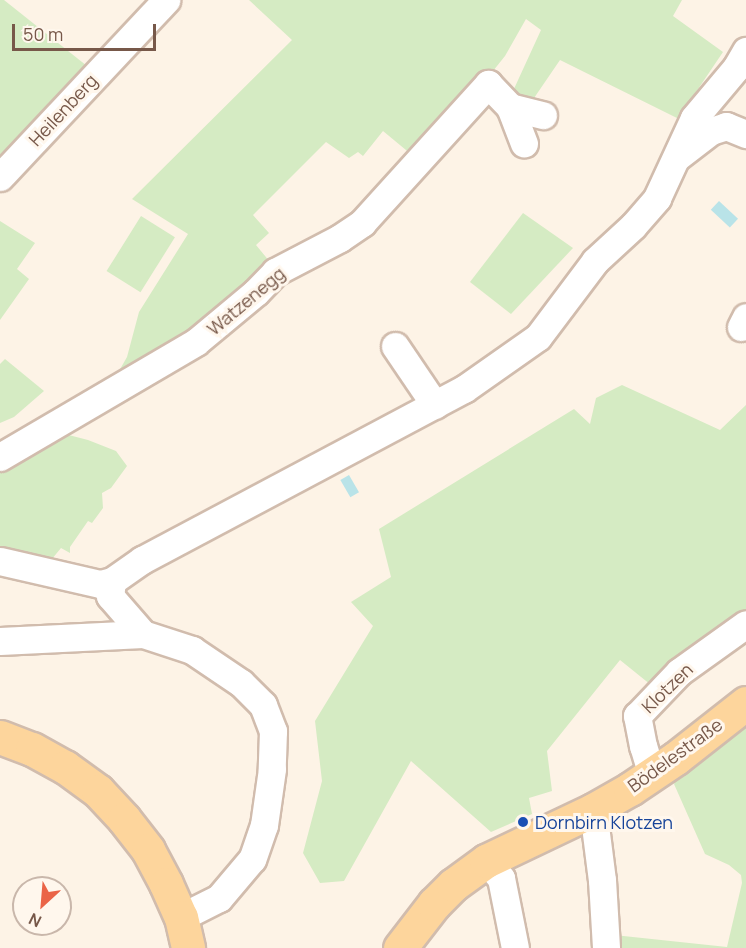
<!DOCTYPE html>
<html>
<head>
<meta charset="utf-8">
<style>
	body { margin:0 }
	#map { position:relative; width:746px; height:948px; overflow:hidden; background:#fdf3e6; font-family:Manrope,sans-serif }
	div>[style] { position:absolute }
	.green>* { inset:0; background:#d5ebc3; transform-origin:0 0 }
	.water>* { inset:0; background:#b9e3e8; transform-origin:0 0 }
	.roads { filter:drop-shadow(2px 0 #d1bcad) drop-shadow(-2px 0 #d1bcad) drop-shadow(0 2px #d1bcad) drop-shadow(0 -2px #d1bcad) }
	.minor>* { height:27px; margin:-13.5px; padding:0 13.5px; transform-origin:13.5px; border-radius:13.5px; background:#fff }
	.major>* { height:33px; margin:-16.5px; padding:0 16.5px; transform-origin:16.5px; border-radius:16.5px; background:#fdd59c }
	.dots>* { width:16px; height:16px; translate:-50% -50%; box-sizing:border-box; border:3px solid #fff7ed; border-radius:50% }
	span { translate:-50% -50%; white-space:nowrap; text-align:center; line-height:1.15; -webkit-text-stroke:6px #fff7ed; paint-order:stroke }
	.street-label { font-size:18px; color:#775849 }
	.transit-label { font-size:18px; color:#164399 }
	.left { translate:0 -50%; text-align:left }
	.north { position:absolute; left:12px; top:876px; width:60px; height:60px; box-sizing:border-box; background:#fff7ed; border:2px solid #c9b7ab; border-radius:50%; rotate:206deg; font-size:16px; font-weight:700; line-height:24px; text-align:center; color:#775849 }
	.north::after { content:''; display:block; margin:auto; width:21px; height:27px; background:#ea6447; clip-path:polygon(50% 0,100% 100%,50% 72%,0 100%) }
	.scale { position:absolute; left:12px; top:24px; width:144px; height:27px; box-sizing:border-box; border:3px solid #775849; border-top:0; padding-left:8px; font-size:18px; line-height:21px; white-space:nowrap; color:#775849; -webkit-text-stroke:4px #fff7ed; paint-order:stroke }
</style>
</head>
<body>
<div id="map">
	<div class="green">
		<i style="clip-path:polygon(0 0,4px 0,87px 66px,0 159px)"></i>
		<i style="clip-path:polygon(249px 0,682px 0,673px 16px,723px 52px,694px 95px,696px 103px,683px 121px,560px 60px,532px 101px,513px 91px,541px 30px,526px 19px,505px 56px,489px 76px,412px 155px,383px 131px,363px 156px,358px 152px,349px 158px,326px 142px,253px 215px,269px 233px,256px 245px,270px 262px,193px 336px,111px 385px,127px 357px,139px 312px,188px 234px,132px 199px,292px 40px)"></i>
		<i style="clip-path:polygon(523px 213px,573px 248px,511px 314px,470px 282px)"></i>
		<i style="left:141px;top:216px;width:40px;height:65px;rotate:32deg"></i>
		<i style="clip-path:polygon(0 221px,35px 243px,17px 269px,29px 279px,0 320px)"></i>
		<i style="clip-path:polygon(5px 359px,44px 391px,14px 417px,0 423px,0 364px)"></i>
		<i style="clip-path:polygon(622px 385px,720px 430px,746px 405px,746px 613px,651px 685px,620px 660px,547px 751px,552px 791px,529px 798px,532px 814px,491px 832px,411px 761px,344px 881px,320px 883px,303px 853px,322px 781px,315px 721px,373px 626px,351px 602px,391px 577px,379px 529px,574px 409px,590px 424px,596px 398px)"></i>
		<i style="clip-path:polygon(57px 432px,88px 440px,116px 451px,127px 466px,111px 488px,102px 493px,103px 508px,92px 523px,88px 521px,70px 547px,70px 553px,61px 548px,47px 565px,0 553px,0 465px)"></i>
		<i style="clip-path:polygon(746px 720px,746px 948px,614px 948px,614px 935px,727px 947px,742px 883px,741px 875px,729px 865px,705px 854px,674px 784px,679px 772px)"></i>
	</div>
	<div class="water">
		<i style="left:719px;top:201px;width:26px;height:12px;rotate:43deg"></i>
		<i style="left:349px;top:475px;width:20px;height:10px;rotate:60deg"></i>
	</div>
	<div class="roads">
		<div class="minor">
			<i style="left:510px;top:107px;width:34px;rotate:14deg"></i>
			<i style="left:677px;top:157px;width:43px;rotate:-37.4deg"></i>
			<i style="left:711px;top:131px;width:16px;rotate:-18deg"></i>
			<i style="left:726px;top:126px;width:22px;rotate:22deg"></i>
			<i style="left:0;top:177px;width:243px;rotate:-46.8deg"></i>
			<i style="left:741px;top:327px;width:11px;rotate:-63deg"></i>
			<i style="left:395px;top:346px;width:71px;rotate:55.9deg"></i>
			<i style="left:0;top:457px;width:227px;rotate:-30.4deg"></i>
			<i style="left:196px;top:342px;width:78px;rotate:-39.8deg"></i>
			<i style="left:256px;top:292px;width:28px;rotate:-46deg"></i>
			<i style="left:275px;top:272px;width:73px;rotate:-27.6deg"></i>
			<i style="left:340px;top:238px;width:27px;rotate:-34deg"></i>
			<i style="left:362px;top:223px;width:188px;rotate:-47.8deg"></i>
			<i style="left:488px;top:84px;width:32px;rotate:46deg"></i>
			<i style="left:510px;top:107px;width:39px;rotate:69deg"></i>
			<i style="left:0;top:561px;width:103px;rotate:13deg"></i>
			<i style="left:100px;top:584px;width:12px;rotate:-14deg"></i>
			<i style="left:143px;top:634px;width:50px;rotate:-131deg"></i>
			<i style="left:110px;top:596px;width:15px;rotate:-82deg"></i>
			<i style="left:112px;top:581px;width:37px;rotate:-35deg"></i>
			<i style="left:142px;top:560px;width:365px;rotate:-28deg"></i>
			<i style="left:464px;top:389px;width:90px;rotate:-35.1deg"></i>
			<i style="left:538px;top:337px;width:95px;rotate:-53.1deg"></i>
			<i style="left:595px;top:261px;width:52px;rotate:-42.6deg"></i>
			<i style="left:633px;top:226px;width:37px;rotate:-49deg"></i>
			<i style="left:657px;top:198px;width:88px;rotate:-65.2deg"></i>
			<i style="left:694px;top:118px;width:65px;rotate:-50deg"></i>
			<i style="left:736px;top:68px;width:20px;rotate:-60deg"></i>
			<i style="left:0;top:641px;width:143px;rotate:-2.8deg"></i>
			<i style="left:143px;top:634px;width:52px;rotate:18.1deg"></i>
			<i style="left:192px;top:650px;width:59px;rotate:34deg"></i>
			<i style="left:241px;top:683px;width:31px;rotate:45deg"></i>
			<i style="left:263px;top:705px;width:28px;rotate:69deg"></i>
			<i style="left:273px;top:731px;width:38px;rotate:92deg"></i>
			<i style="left:272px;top:769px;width:57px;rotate:98.1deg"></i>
			<i style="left:264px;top:825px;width:36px;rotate:109deg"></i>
			<i style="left:252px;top:859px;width:51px;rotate:130.2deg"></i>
			<i style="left:219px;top:898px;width:42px;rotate:153.4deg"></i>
			<i style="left:652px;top:775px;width:30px;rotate:-107deg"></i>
			<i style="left:643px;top:746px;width:31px;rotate:-101deg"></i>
			<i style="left:637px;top:716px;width:61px;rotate:-46.3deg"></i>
			<i style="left:679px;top:672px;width:82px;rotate:-35.6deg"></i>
			<i style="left:593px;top:810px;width:71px;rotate:82.7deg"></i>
			<i style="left:602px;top:880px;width:68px;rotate:86.6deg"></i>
			<i style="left:486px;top:861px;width:23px;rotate:49deg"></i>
			<i style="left:501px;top:878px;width:71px;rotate:78.7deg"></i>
		</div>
		<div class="major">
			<i style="left:0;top:737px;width:34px;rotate:21deg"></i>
			<i style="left:32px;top:749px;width:38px;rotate:29deg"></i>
			<i style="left:65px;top:767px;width:41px;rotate:36deg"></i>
			<i style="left:98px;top:791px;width:38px;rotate:47deg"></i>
			<i style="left:124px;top:819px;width:39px;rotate:52deg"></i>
			<i style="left:148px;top:850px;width:38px;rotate:62deg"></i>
			<i style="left:166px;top:884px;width:36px;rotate:66deg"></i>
			<i style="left:181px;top:917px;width:32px;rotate:77deg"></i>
			<i style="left:400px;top:948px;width:56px;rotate:-52.3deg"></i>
			<i style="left:434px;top:904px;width:27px;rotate:-45deg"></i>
			<i style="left:453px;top:885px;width:41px;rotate:-36deg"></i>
			<i style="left:486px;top:861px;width:119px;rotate:-25.5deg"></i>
			<i style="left:593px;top:810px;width:43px;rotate:-29.6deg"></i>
			<i style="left:630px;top:789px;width:55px;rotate:-34deg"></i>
			<i style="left:676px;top:758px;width:89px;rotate:-38.2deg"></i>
		</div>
	</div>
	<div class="dots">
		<i style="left:523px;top:822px;background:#1a4fb4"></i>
	</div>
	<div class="street-label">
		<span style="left:63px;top:110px;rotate:-47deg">Heilenberg</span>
		<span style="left:246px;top:301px;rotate:-40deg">Watzenegg</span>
		<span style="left:667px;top:688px;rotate:-44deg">Klotzen</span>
		<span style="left:675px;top:755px;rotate:-36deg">Bödelestraße</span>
	</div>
	<div class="transit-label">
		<span class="left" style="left:535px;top:822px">Dornbirn Klotzen</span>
	</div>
	<div class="north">N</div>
	<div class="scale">50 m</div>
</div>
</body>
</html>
